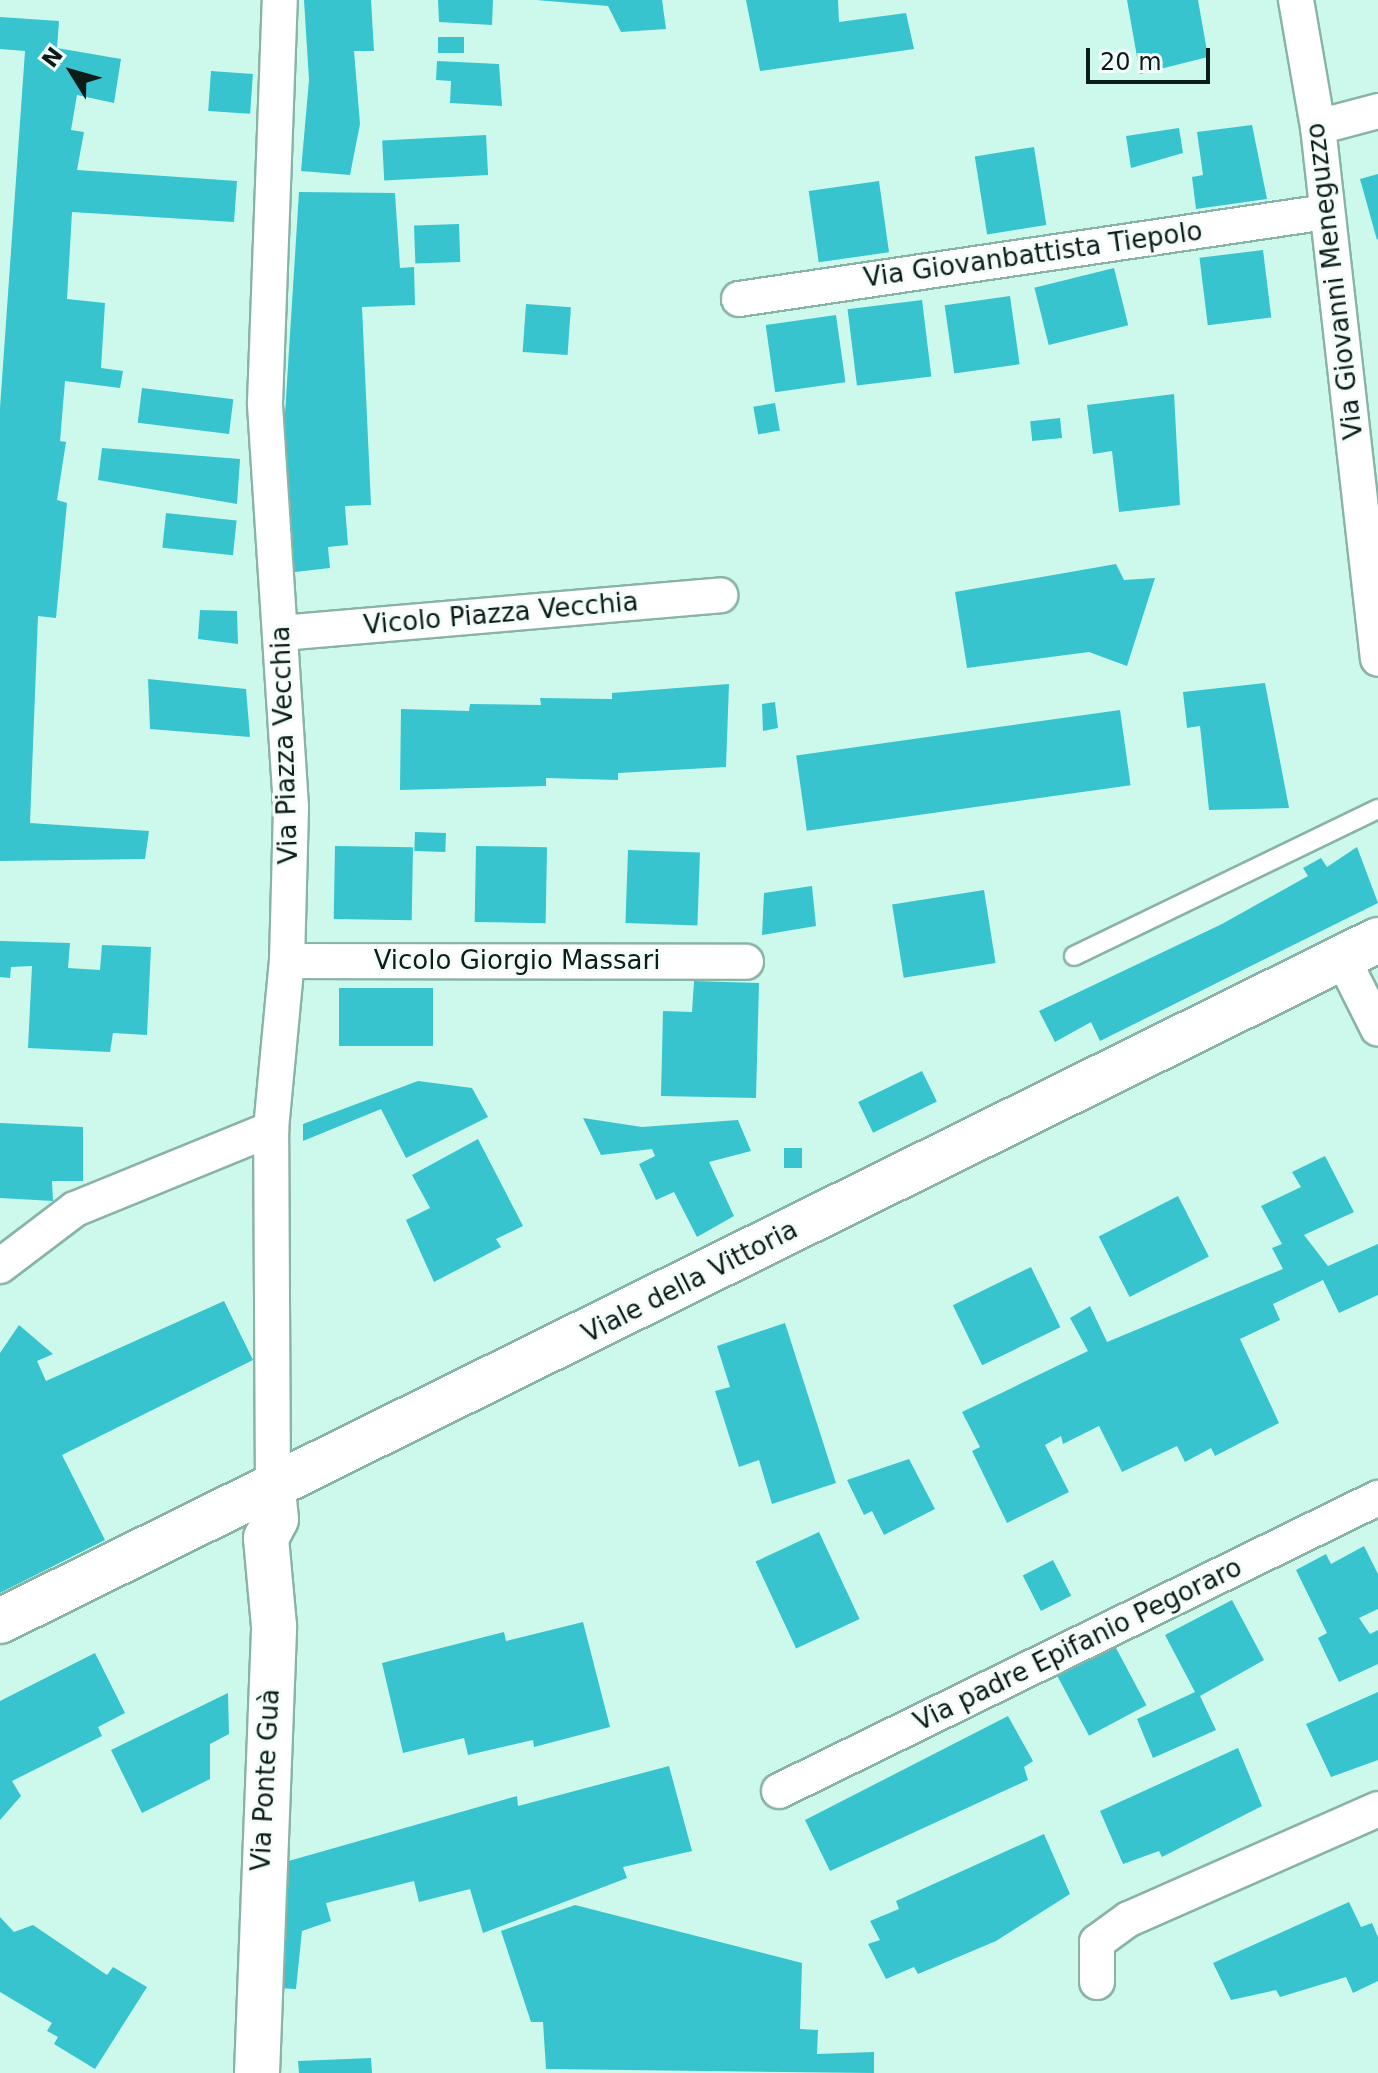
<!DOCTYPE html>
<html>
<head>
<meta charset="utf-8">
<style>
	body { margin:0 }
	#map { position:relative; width:1378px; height:2073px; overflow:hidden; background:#cdf9ed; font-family:"DejaVu Sans",sans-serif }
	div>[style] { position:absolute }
	.building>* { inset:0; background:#37c4cf; transform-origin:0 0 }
	.roads { filter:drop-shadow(2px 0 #8ab3a8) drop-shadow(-2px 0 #8ab3a8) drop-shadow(0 2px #8ab3a8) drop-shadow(0 -2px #8ab3a8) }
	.lane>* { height:18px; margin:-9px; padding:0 9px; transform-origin:9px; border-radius:9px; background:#fff }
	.street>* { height:34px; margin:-17px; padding:0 17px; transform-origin:17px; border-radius:17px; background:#fff }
	.secondary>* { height:44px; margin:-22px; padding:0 22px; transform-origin:22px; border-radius:22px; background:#fff }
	span { translate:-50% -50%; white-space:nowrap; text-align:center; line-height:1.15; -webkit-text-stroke:6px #f5fdfb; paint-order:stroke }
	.street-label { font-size:26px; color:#0c1d19 }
	.north { position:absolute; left:32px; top:32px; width:80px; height:80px; -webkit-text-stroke:6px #f5fdfb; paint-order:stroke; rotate:307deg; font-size:22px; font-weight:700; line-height:32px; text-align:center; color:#0c1d19 }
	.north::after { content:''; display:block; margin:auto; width:28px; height:36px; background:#0c1d19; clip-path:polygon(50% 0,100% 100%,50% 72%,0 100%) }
	.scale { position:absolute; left:1086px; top:48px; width:124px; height:36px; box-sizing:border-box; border:4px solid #0c1d19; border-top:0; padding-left:10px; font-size:24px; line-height:28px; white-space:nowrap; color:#0c1d19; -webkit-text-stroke:6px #f5fdfb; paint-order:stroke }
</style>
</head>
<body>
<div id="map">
	<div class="building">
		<i style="clip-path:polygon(304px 0,371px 0,374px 51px,354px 51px,360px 124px,350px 175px,301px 171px,309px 80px)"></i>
		<i style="clip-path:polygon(438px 0,493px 0,492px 25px,439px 22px)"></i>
		<i style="clip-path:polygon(536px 0,662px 0,666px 29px,621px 32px,608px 6px)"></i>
		<i style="clip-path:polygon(746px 0,838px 0,839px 22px,906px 13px,914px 49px,760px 71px)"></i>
		<i style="clip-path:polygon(1127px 0,1198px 0,1208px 57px,1140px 74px)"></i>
		<i style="clip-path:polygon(0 17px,59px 21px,57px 48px,121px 59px,114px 103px,77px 95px,71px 130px,84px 132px,77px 170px,237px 181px,234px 222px,72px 212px,67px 299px,105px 303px,101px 368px,123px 371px,120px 388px,65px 381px,60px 441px,66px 442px,57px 500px,67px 503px,56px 618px,38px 616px,30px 823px,149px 831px,145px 859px,0 861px,0 408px,25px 51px,0 49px)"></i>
		<i style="left:438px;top:37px;width:26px;height:16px"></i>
		<i style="clip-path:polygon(437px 61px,499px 64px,502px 106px,450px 103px,451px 81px,436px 80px)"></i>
		<i style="left:211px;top:71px;width:42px;height:40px;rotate:4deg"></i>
		<i style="clip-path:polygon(1252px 125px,1267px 199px,1196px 209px,1192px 177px,1203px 175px,1197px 132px)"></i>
		<i style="clip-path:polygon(1179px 128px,1183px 153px,1131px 168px,1126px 136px)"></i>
		<i style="left:486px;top:135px;width:40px;height:104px;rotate:87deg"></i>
		<i style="left:1034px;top:147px;width:79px;height:60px;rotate:81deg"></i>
		<i style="clip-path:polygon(1378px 174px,1378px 239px,1377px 240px,1360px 179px)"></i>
		<i style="left:879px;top:181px;width:72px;height:71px;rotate:82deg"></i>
		<i style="clip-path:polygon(299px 192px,395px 193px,400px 268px,414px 267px,415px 305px,362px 307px,371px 505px,345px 506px,348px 545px,328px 547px,330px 568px,295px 572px,282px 461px)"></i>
		<i style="left:459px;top:224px;width:38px;height:45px;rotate:88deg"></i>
		<i style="left:1263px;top:250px;width:68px;height:64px;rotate:83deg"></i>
		<i style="left:1114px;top:268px;width:59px;height:82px;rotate:76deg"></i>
		<i style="left:1010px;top:296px;width:69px;height:66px;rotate:82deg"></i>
		<i style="left:922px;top:300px;width:77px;height:75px;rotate:83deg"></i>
		<i style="left:526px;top:304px;width:45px;height:48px;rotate:4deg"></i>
		<i style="left:836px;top:315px;width:68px;height:71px;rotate:82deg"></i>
		<i style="left:142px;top:388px;width:92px;height:35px;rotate:7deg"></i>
		<i style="clip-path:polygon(1174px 394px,1180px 505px,1119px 512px,1112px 451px,1093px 454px,1087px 405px)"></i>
		<i style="left:775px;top:403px;width:28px;height:22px;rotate:80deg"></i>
		<i style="left:1060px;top:418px;width:20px;height:30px;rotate:84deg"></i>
		<i style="clip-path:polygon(102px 448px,240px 459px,237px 504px,98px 480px)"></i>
		<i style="left:166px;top:513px;width:71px;height:35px;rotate:6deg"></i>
		<i style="clip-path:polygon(1116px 564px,1124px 580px,1155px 578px,1127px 666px,1089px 652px,967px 668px,955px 592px)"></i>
		<i style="clip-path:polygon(200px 610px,237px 611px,238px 644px,198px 639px)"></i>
		<i style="clip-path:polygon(148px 679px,246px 689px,250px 737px,150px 729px)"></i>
		<i style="clip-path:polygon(1265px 683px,1289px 808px,1209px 810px,1200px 726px,1187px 728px,1183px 692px)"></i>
		<i style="clip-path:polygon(729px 684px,726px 767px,618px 773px,618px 780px,546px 778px,546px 786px,400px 790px,401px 709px,469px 711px,470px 704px,541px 705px,540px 698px,612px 699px,612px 693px)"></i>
		<i style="clip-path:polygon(775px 702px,778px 728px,763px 731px,762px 704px)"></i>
		<i style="left:1120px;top:710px;width:76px;height:327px;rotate:82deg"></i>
		<i style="left:415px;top:832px;width:31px;height:19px;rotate:2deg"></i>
		<i style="left:335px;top:846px;width:78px;height:73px;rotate:1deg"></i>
		<i style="left:476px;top:846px;width:71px;height:76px;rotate:1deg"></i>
		<i style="clip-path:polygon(1357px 847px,1378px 903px,1100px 1041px,1091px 1022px,1055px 1042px,1039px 1011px,1222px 924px,1308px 876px,1303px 868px,1321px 858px,1327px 867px)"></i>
		<i style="left:628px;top:850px;width:72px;height:73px;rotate:2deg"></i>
		<i style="clip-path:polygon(812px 886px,816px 926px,762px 935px,764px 893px)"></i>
		<i style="left:984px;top:890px;width:74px;height:93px;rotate:81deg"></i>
		<i style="clip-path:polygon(0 941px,70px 943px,68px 968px,100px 970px,102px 945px,151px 947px,147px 1035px,113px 1033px,110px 1052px,28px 1048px,32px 966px,11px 967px,10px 978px,0 977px)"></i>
		<i style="clip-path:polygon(694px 981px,759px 983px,756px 1098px,661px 1096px,663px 1011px,692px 1012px)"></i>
		<i style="left:433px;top:988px;width:58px;height:94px;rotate:90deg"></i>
		<i style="left:922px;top:1071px;width:34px;height:71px;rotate:64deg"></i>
		<i style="clip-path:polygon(418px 1081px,472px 1088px,488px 1117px,406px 1158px,381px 1109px,303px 1141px,303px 1124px)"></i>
		<i style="clip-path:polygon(583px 1118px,642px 1127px,738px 1120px,751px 1151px,709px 1162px,734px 1216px,697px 1237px,674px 1192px,656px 1200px,639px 1164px,655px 1156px,652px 1149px,601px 1155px)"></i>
		<i style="clip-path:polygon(0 1123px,83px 1127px,83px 1181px,52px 1181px,53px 1201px,0 1198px)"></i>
		<i style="clip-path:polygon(478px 1139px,523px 1226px,496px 1239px,501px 1247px,434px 1282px,406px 1220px,430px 1208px,412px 1175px)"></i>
		<i style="left:784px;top:1148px;width:18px;height:20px"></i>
		<i style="clip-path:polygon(1325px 1156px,1354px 1212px,1304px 1235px,1328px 1266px,1378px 1244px,1378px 1295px,1339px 1313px,1323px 1280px,1273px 1304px,1280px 1320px,1240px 1339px,1279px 1423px,1215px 1456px,1211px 1448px,1185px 1462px,1177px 1446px,1122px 1472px,1099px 1426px,1063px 1444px,1061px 1436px,1045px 1445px,1069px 1492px,1007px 1523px,972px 1451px,980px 1447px,962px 1412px,1088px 1351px,1070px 1318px,1090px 1306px,1107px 1342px,1283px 1269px,1272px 1248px,1282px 1244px,1261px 1206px,1301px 1187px,1292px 1172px)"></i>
		<i style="left:1178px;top:1196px;width:68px;height:89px;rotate:63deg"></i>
		<i style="left:1031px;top:1267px;width:67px;height:87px;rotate:64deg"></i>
		<i style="clip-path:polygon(224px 1301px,253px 1360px,62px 1455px,105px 1540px,0 1593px,0 1353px,19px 1325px,53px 1354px,37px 1361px,46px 1381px)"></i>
		<i style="clip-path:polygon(785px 1323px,836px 1483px,772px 1504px,759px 1460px,739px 1467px,715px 1391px,730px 1387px,717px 1346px)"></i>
		<i style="clip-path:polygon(909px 1459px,935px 1509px,884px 1535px,872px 1511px,864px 1515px,847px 1480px)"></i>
		<i style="left:819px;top:1532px;width:96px;height:70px;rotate:65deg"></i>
		<i style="clip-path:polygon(1364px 1546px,1378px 1574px,1378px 1609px,1359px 1618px,1370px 1634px,1378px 1630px,1378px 1664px,1339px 1682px,1318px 1638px,1327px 1633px,1296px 1570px,1326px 1554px,1331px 1564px)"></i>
		<i style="left:1053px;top:1560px;width:40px;height:34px;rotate:63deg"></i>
		<i style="clip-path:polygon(1232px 1600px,1264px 1660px,1200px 1696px,1216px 1730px,1153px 1758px,1137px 1719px,1195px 1692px,1165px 1635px)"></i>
		<i style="clip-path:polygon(583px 1622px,610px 1727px,534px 1747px,533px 1740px,468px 1755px,464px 1738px,403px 1753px,382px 1663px,504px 1632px,506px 1641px)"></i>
		<i style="left:1115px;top:1646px;width:67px;height:65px;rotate:62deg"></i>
		<i style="clip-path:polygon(95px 1653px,125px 1713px,98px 1727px,102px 1736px,12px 1781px,21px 1796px,0 1820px,0 1701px)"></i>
		<i style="clip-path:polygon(1378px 1692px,1378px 1760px,1331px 1777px,1306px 1724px)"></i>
		<i style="clip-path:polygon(228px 1693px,229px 1734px,210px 1744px,210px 1779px,142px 1813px,111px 1750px)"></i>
		<i style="clip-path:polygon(1008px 1716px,1033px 1761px,1024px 1767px,1028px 1780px,830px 1871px,805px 1820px)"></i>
		<i style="clip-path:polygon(1238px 1748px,1262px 1806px,1162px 1857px,1159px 1851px,1123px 1864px,1100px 1811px)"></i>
		<i style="clip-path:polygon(669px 1766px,692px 1851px,623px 1867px,627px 1878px,483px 1933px,470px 1889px,419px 1902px,414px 1881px,326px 1903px,331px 1921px,302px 1931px,296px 1989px,258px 1987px,264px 1868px,517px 1796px,518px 1806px)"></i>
		<i style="clip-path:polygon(1044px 1834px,1070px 1894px,996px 1941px,918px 1974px,914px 1967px,886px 1979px,868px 1944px,880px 1940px,870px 1921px,899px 1909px,896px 1901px)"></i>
		<i style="clip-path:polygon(1349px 1902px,1361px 1927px,1372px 1923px,1378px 1937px,1378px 1981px,1353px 1993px,1346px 1977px,1280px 1997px,1276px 1990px,1231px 2000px,1213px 1963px)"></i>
		<i style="clip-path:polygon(575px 1905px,802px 1963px,800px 2029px,818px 2030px,817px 2054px,874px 2052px,874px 2073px,546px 2069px,543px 2022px,531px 2022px,501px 1931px)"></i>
		<i style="clip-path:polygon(0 1917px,14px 1932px,33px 1925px,107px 1975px,113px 1967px,147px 1987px,95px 2069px,54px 2044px,58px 2037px,47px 2031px,52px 2023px,0 1992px)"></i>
		<i style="clip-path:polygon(371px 2058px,372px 2073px,299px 2073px,298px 2061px)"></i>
	</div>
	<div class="roads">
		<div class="lane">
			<i style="left:1074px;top:956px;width:338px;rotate:-25.8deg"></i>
		</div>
		<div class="street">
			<i style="left:1296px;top:0;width:129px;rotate:80.2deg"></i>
			<i style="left:1318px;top:127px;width:535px;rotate:83.57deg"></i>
			<i style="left:1318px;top:127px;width:62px;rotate:-14.9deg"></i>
			<i style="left:739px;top:299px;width:593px;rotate:-8.43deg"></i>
			<i style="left:281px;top:633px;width:441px;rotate:-4.9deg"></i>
			<i style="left:1342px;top:957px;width:80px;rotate:63.4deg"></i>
			<i style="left:287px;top:961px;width:459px;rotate:0.1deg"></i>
			<i style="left:0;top:1266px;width:94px;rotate:-37.2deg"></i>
			<i style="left:75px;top:1209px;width:212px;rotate:-22.2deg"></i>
			<i style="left:273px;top:1490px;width:361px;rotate:-90.3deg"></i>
			<i style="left:271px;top:1129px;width:169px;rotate:-84.6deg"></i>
			<i style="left:287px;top:961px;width:154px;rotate:-88.5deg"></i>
			<i style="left:291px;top:807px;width:405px;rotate:-93.7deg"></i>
			<i style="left:265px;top:403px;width:403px;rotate:-87.9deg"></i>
			<i style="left:779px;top:1791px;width:667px;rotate:-26.07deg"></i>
			<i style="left:1097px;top:1982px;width:40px;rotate:-90deg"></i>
			<i style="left:1097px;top:1942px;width:39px;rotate:-36deg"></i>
			<i style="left:1129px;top:1919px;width:272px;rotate:-23.8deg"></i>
		</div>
		<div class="secondary">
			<i style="left:0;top:1621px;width:1537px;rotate:-26.3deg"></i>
			<i style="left:257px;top:2073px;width:447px;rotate:-87.8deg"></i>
			<i style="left:274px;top:1626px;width:88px;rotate:-95.2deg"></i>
			<i style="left:266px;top:1538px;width:21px;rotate:-62deg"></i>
			<i style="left:276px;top:1519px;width:29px;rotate:-96deg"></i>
		</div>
	</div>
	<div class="street-label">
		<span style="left:1033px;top:255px;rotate:-8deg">Via Giovanbattista Tiepolo</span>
		<span style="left:1335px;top:281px;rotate:-97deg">Via Giovanni Meneguzzo</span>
		<span style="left:501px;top:614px;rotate:-5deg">Vicolo Piazza Vecchia</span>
		<span style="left:285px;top:745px;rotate:-92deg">Via Piazza Vecchia</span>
		<span style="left:517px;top:961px">Vicolo Giorgio Massari</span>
		<span style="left:690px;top:1282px;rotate:-27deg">Viale della Vittoria</span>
		<span style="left:1078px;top:1645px;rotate:-26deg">Via padre Epifanio Pegoraro</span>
		<span style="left:266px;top:1780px;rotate:-87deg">Via Ponte Guà</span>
	</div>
	<div class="north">N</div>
	<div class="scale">20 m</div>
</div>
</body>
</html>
